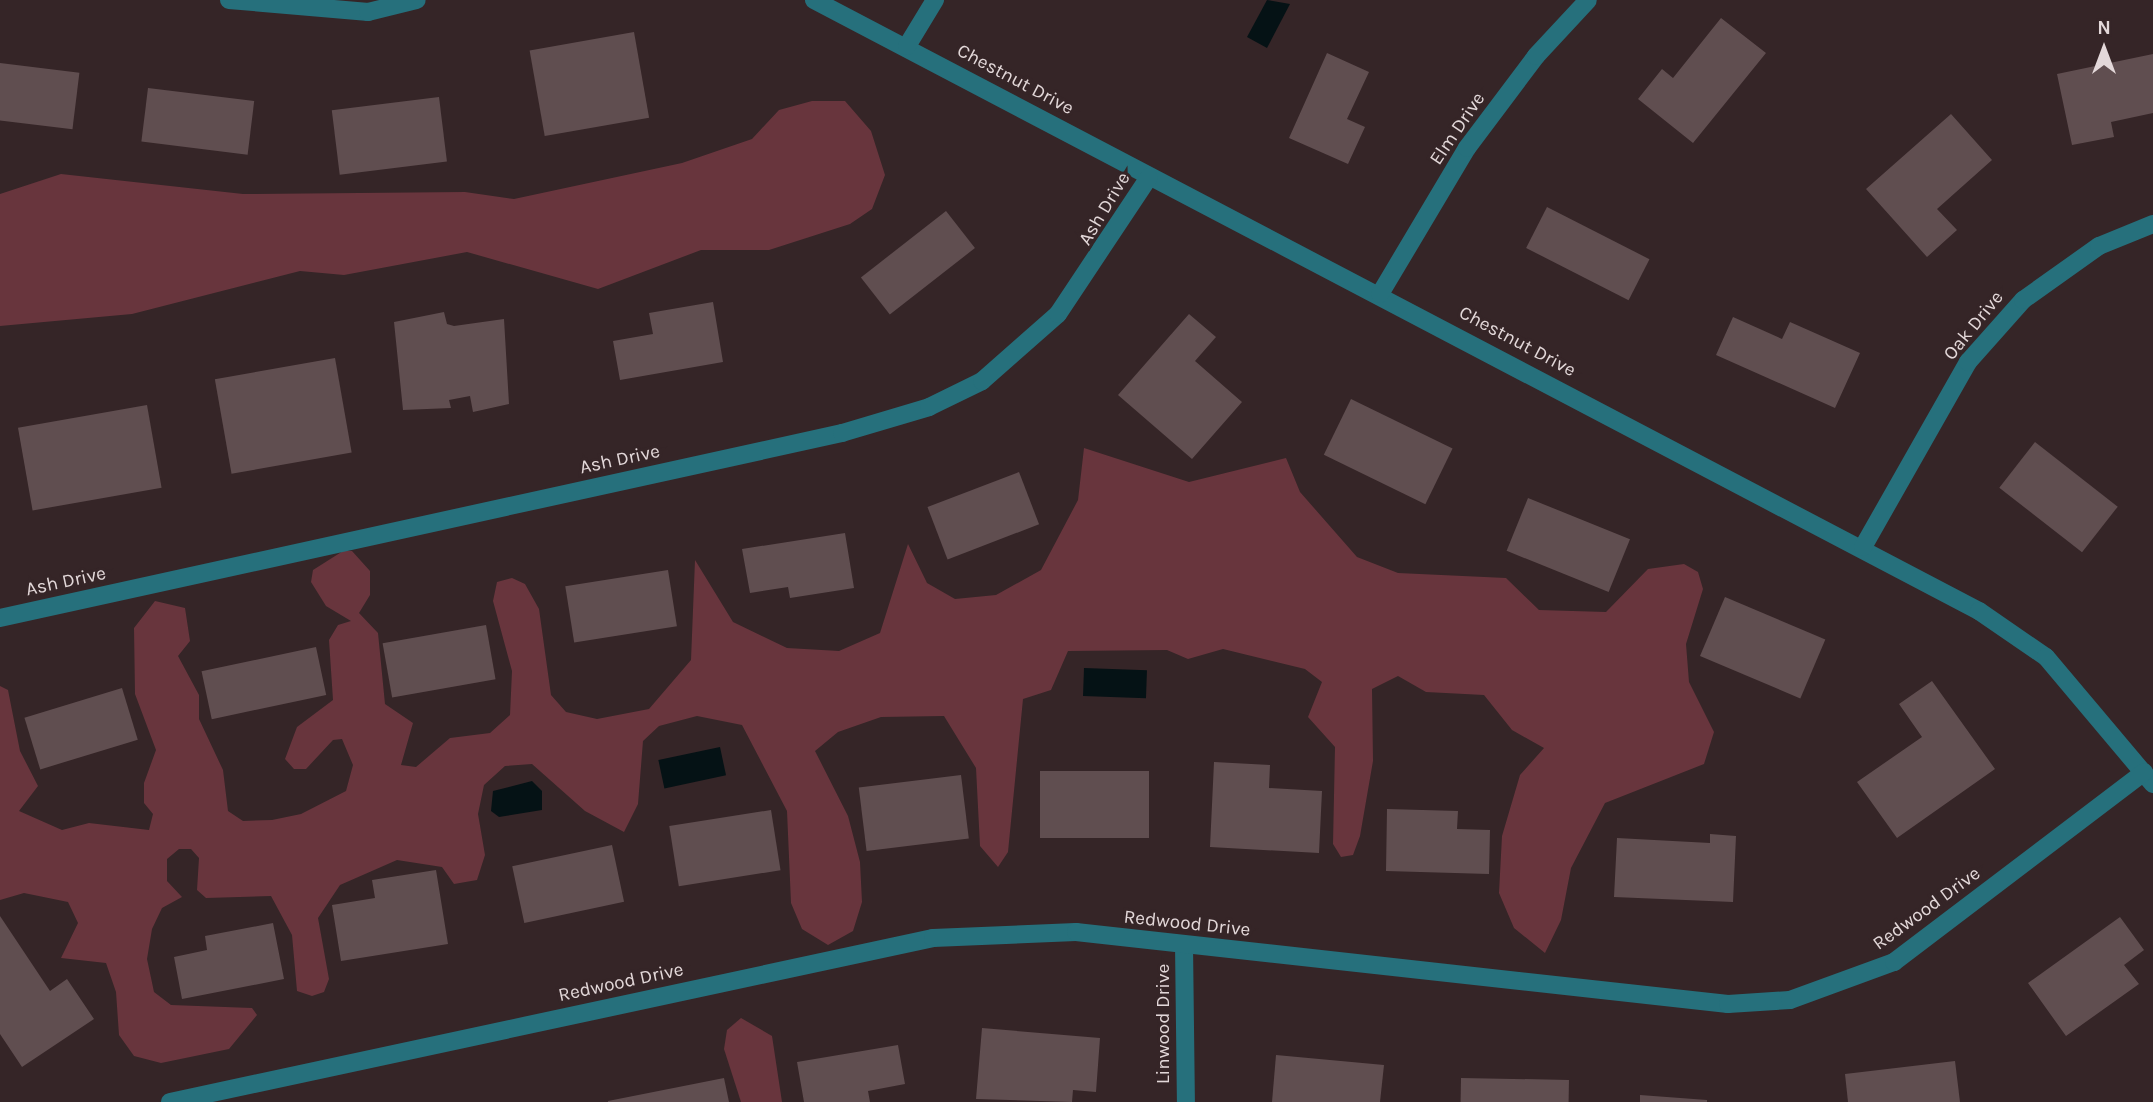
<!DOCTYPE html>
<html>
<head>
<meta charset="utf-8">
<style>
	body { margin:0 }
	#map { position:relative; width:2153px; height:1102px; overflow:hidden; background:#352527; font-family:Karla,sans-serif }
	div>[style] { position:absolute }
	.green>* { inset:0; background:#68353d }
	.water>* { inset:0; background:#051215; transform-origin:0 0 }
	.building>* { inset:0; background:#604e50; transform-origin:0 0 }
	.street>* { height:18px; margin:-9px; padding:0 9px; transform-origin:9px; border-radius:9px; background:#26707c }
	span { translate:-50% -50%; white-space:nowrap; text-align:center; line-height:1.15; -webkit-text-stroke:6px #352527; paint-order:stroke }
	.street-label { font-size:19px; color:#e3d8d9 }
	.north { position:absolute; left:2069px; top:14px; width:70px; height:70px; -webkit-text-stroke:5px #352527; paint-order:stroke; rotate:0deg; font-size:19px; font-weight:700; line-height:28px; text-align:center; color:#e3d8d9 }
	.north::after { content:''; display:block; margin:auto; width:24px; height:32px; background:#e3d8d9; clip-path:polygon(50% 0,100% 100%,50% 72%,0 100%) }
</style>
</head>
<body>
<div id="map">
	<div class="green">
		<i style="clip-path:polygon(812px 101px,845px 101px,871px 131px,885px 175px,872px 209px,850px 224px,769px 250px,701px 250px,598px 289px,467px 252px,344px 275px,300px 271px,132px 314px,0 326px,0 194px,61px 174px,243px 194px,465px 192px,514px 199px,682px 163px,752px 139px,779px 110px)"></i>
		<i style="clip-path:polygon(1084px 448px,1189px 482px,1286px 458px,1300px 492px,1357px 557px,1398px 573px,1506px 578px,1539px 610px,1606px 612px,1648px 569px,1684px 564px,1698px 572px,1703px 589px,1686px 644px,1689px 682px,1714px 732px,1704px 764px,1605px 803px,1571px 868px,1561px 920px,1545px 953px,1514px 928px,1499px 893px,1502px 836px,1520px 775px,1544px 748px,1512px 730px,1484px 695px,1426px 692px,1398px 676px,1372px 689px,1373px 761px,1360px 836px,1353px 855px,1341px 857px,1333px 844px,1335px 747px,1308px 717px,1322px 682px,1305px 669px,1223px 649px,1188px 659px,1167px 650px,1068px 651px,1051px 690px,1023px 699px,1008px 852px,998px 867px,980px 846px,976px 768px,944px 716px,881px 717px,838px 732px,815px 751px,848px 816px,860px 862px,862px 902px,853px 931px,828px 945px,802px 929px,791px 903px,787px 811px,742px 725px,697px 716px,659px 726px,643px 741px,638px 804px,624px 832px,585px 811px,532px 764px,505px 766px,484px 785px,478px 814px,485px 855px,477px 880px,454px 884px,442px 867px,397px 860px,340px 885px,318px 918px,329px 979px,324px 992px,312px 996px,297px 991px,292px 935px,271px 896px,206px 898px,197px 890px,199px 858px,191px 849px,179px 849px,167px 859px,167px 881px,182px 897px,162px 908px,152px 929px,147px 959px,154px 992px,171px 1005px,252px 1008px,257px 1015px,229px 1049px,161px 1063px,134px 1056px,119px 1035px,116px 992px,106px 963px,61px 958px,78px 923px,68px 902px,24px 893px,0 900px,0 686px,8px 690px,20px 751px,38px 786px,19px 811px,62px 830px,89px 823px,149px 830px,153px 814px,144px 803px,144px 783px,156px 750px,135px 694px,134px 628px,155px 601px,185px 608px,190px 641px,178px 656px,199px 695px,199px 719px,223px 770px,228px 811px,243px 821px,272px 820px,301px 814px,346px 791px,353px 765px,342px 739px,333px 740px,306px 769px,294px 769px,285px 759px,297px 727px,333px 700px,329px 640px,338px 625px,351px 621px,326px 606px,311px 582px,313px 570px,343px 551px,352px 551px,370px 571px,370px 595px,359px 613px,378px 633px,385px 704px,413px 723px,401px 765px,416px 767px,450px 738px,490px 733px,510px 715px,512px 671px,493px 601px,497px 582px,512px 578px,525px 584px,539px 609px,551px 695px,566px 712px,597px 719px,649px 709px,691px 660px,695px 560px,733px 622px,787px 648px,839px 651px,880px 633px,908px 544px,927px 583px,955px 599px,996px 595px,1041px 570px,1078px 500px)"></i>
		<i style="clip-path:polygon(741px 1018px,772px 1036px,782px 1102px,741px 1102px,724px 1049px,727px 1030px)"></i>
	</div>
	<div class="water">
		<i style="clip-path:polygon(1267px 0,1290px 4px,1267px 48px,1247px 37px)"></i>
		<i style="left:1084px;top:668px;width:63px;height:28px;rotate:2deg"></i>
		<i style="left:720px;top:747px;width:29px;height:63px;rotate:78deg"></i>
		<i style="clip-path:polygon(532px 781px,542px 791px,542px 810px,499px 817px,491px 811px,493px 791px)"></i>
	</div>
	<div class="building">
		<i style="clip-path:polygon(1721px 18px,1766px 53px,1693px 143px,1638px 99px,1662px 69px,1673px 78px)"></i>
		<i style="left:634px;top:32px;width:87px;height:106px;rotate:80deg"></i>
		<i style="clip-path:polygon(1327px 53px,1369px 72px,1347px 119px,1365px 127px,1348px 164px,1289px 138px)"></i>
		<i style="clip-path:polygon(2153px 54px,2153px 113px,2111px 122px,2114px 137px,2072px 145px,2057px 74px)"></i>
		<i style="left:0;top:63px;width:80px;height:57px;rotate:7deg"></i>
		<i style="left:148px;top:88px;width:107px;height:54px;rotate:7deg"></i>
		<i style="left:439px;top:97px;width:65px;height:108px;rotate:83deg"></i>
		<i style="clip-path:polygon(1951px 114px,1992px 160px,1937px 209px,1957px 230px,1927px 257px,1866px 189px)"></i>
		<i style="left:1547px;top:207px;width:115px;height:46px;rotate:27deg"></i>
		<i style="left:946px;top:211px;width:47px;height:108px;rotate:52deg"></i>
		<i style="clip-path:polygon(713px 302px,723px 362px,620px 380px,613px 341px,653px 334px,649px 313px)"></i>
		<i style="clip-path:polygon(444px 312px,447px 324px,454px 326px,504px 319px,509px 404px,473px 412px,470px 396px,449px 400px,451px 408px,403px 410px,394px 322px)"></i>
		<i style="clip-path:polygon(1189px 314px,1216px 337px,1195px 361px,1242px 402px,1192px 459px,1118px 395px)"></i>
		<i style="clip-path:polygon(1733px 317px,1782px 339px,1790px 322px,1860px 353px,1835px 408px,1716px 355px)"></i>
		<i style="left:335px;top:358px;width:96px;height:122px;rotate:80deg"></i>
		<i style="left:1351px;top:399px;width:113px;height:62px;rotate:26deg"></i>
		<i style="left:147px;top:405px;width:84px;height:131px;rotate:80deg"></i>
		<i style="left:2035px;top:442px;width:105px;height:58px;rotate:38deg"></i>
		<i style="left:1019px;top:472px;width:56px;height:98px;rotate:69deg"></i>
		<i style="left:1528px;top:498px;width:110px;height:57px;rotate:22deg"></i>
		<i style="clip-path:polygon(845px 533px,854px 588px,790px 598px,788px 587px,750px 593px,742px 549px)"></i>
		<i style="left:668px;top:570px;width:57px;height:104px;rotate:81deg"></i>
		<i style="left:1725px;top:597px;width:109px;height:64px;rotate:23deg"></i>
		<i style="left:486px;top:625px;width:55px;height:105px;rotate:80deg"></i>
		<i style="left:316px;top:647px;width:49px;height:117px;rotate:78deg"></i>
		<i style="clip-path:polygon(1932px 681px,1995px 769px,1897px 838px,1857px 782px,1922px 737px,1899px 704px)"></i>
		<i style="left:122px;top:688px;width:54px;height:102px;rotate:73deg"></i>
		<i style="clip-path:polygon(1214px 762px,1270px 765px,1269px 788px,1322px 791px,1319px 853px,1210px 847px)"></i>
		<i style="left:1040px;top:771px;width:109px;height:67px"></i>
		<i style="left:961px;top:775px;width:64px;height:103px;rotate:83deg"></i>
		<i style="clip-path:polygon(1387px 809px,1458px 811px,1457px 829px,1490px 830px,1489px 874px,1386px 871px)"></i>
		<i style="left:771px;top:810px;width:61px;height:103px;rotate:81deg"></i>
		<i style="clip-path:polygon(1710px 834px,1736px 836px,1733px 902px,1614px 897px,1617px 838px,1710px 843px)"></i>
		<i style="left:612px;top:845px;width:58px;height:102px;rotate:78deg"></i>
		<i style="clip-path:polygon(436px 870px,448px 944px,341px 961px,332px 905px,375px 898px,372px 880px)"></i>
		<i style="clip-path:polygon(0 916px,50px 991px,67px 979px,94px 1019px,22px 1067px,0 1034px)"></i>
		<i style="clip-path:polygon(2120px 917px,2144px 950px,2124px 965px,2139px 984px,2066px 1036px,2028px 983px)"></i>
		<i style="clip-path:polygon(273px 923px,284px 979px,182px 999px,174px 957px,207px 950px,205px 936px)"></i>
		<i style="clip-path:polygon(982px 1028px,1100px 1038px,1096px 1092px,1073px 1090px,1072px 1102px,976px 1099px)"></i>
		<i style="clip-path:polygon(898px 1045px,905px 1084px,868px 1091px,870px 1102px,804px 1102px,797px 1062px)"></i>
		<i style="clip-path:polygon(1276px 1055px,1384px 1065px,1380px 1102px,1272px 1102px)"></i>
		<i style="clip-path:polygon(1955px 1061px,1960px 1102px,1848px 1102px,1845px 1074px)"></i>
		<i style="clip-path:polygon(724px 1078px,729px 1102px,608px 1102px,608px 1101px)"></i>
		<i style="left:1461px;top:1078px;width:108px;height:24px;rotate:1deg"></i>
		<i style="clip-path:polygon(1640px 1095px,1707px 1100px,1707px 1102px,1640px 1102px)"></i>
	</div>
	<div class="street">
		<i style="left:229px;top:0;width:140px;rotate:4.9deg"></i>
		<i style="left:368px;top:12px;width:50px;rotate:-13.8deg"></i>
		<i style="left:814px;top:0;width:1316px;rotate:27.68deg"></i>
		<i style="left:1979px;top:611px;width:81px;rotate:34.5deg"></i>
		<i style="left:2046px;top:657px;width:166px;rotate:49.9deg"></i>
		<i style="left:907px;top:46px;width:54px;rotate:-58.7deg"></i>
		<i style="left:1380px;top:294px;width:170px;rotate:-59.2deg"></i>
		<i style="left:1467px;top:148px;width:115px;rotate:-53.1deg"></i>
		<i style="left:1536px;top:56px;width:76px;rotate:-47.1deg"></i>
		<i style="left:1863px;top:547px;width:213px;rotate:-60.4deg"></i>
		<i style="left:1968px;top:362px;width:83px;rotate:-48.4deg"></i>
		<i style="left:2023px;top:300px;width:93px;rotate:-35.4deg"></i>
		<i style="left:2099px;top:246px;width:58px;rotate:-22.2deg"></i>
		<i style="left:0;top:618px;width:862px;rotate:-12.39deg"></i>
		<i style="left:842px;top:433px;width:91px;rotate:-16.6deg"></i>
		<i style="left:929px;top:407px;width:59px;rotate:-26.1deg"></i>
		<i style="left:982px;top:381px;width:101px;rotate:-41.4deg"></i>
		<i style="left:1058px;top:314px;width:164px;rotate:-56.4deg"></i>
		<i style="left:1184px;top:945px;width:157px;rotate:89.3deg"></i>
		<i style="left:170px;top:1102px;width:780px;rotate:-12.13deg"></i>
		<i style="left:933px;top:938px;width:143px;rotate:-2.4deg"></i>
		<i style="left:1076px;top:932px;width:656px;rotate:6.3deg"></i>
		<i style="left:1728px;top:1004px;width:62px;rotate:-3.7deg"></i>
		<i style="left:1790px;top:1000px;width:111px;rotate:-20.1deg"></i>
		<i style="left:1894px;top:962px;width:314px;rotate:-37.2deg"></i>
	</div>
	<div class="street-label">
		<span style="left:1015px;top:80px;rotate:28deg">Chestnut Drive</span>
		<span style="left:1458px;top:129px;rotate:-56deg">Elm Drive</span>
		<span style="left:1105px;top:209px;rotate:-59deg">Ash Drive</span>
		<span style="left:1974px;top:326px;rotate:-51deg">Oak Drive</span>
		<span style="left:1517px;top:342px;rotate:28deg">Chestnut Drive</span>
		<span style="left:620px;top:460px;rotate:-12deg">Ash Drive</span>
		<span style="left:66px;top:582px;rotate:-12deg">Ash Drive</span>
		<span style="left:1927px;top:909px;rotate:-36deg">Redwood Drive</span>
		<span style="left:1187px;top:924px;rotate:6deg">Redwood Drive</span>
		<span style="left:621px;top:983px;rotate:-12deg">Redwood Drive</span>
		<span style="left:1164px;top:1024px;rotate:-90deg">Linwood Drive</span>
	</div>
	<div class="north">N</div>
</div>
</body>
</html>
